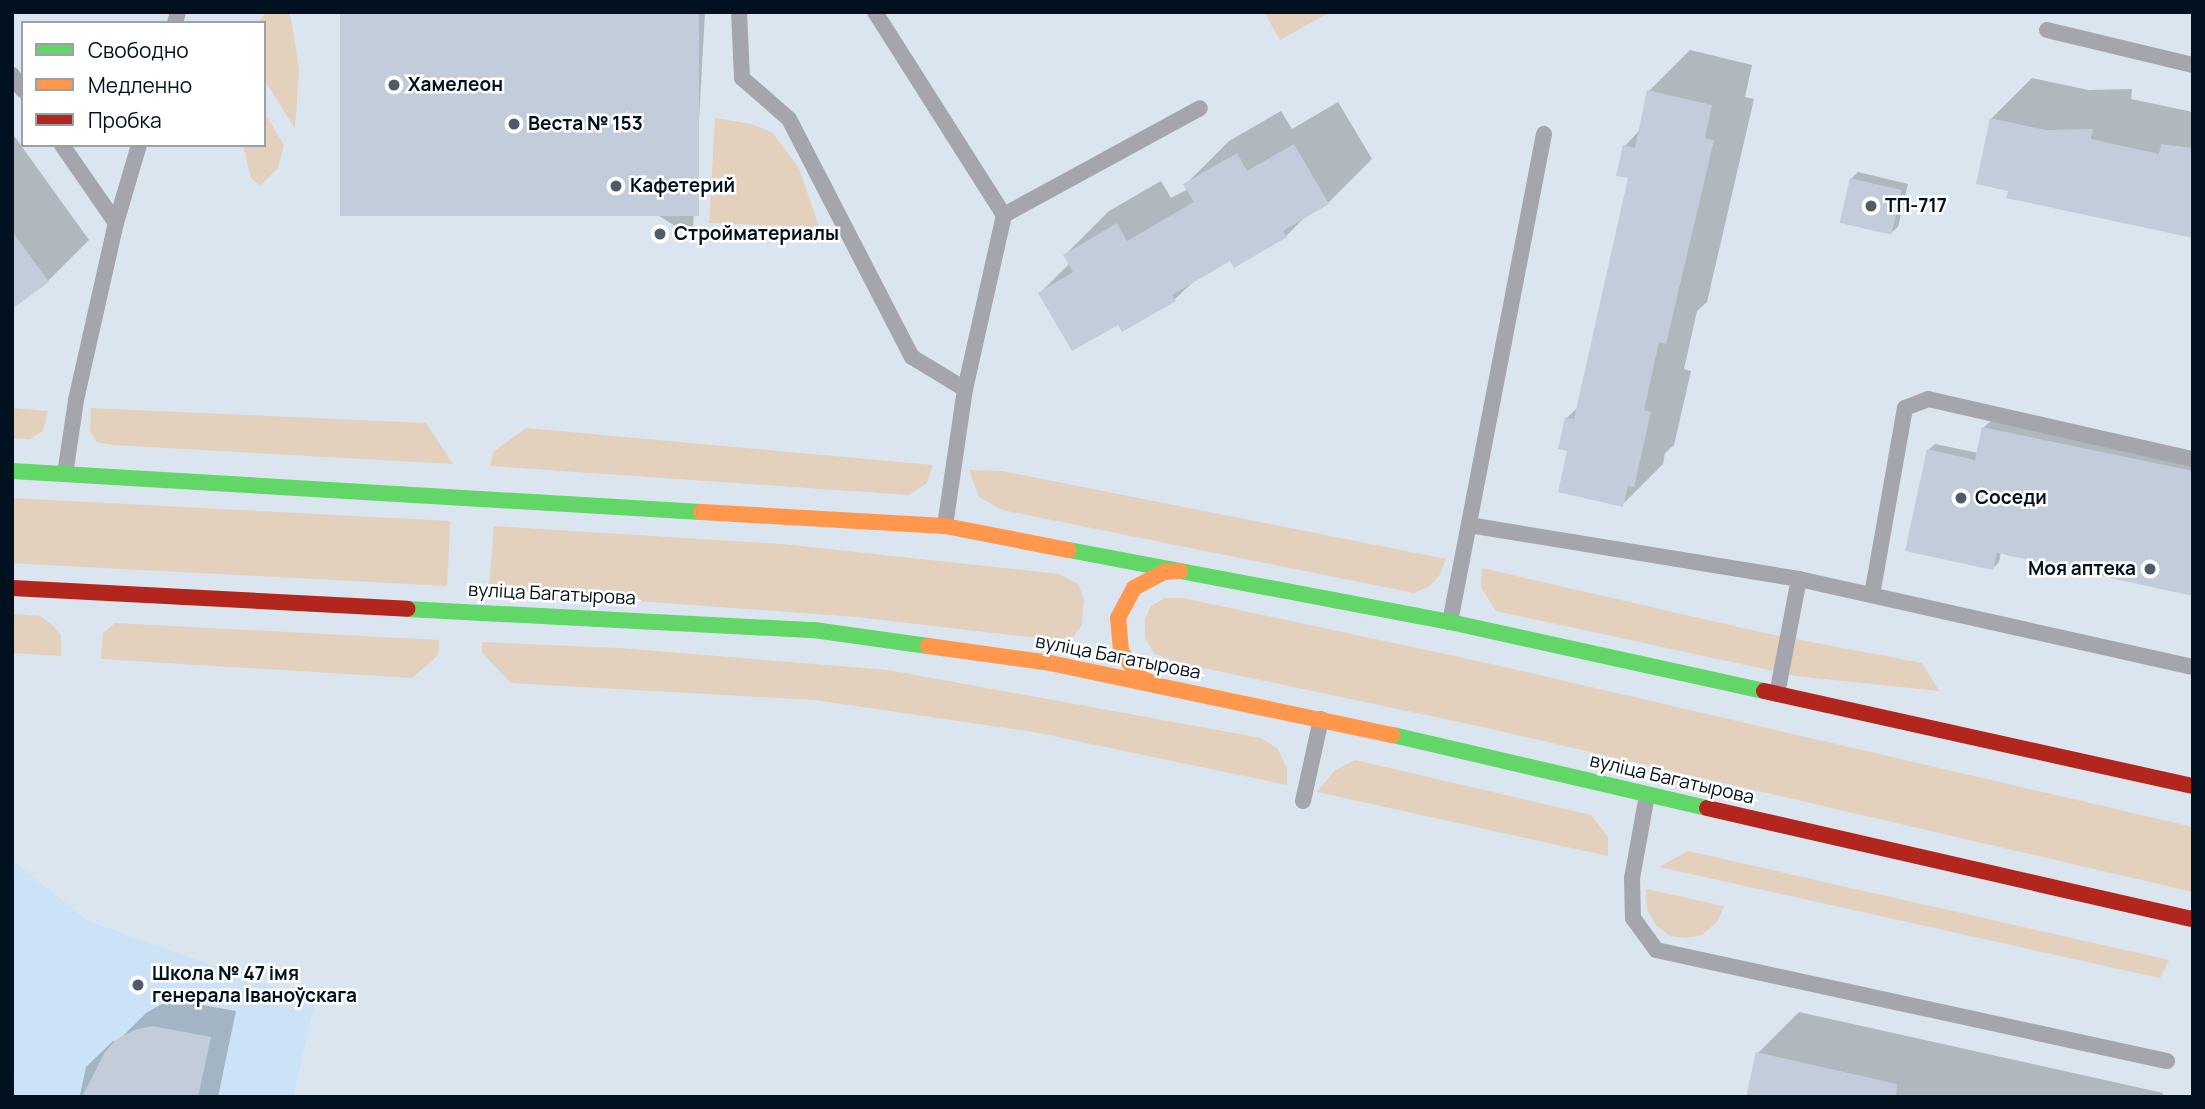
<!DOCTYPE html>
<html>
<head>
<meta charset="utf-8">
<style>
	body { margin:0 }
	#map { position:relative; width:2205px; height:1109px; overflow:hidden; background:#dbe5ef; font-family:Manrope,sans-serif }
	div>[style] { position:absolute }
	.built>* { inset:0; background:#cce2f6 }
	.green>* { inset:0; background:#e3d0bd; transform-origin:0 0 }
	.shadow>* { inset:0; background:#0003 }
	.building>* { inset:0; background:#c3ccda; transform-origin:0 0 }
	.lane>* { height:16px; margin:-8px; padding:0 8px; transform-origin:8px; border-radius:8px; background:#a5a5ae }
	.fast>* { height:16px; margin:-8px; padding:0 8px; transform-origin:8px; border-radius:8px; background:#63d668 }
	.slow>* { height:16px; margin:-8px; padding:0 8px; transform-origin:8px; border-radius:8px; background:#ff974d }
	.jam>* { height:16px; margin:-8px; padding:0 8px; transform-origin:8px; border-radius:8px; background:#b3261e }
	.dots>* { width:19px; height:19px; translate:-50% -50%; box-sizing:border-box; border:4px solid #fff; border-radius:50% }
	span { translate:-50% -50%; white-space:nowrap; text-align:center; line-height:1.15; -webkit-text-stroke:5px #fff; paint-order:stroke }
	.poi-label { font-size:19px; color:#02111f; font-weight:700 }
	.left { translate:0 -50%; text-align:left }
	.right { translate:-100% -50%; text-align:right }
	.street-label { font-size:19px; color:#02111f }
	.frame { position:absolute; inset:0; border:14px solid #02111f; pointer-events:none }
	.legend { position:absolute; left:21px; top:21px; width:245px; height:126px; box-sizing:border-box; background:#fff; border:2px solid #9aa0a5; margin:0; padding:9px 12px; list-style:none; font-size:21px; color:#02111f }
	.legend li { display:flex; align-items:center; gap:14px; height:35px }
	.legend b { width:35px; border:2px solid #9aa0a5 }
</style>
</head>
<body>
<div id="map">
	<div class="built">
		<i style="clip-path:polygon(12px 860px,88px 921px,315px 1002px,293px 1097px,12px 1097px)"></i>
	</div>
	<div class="green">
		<i style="clip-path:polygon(266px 12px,288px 12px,291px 19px,299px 69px,295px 129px,264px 79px,264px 23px,258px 23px)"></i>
		<i style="clip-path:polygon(1264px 12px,1330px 12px,1280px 40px)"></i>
		<i style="clip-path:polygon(264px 112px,284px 145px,278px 168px,260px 186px,251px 178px,243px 145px,264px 145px)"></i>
		<i style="clip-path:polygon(715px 118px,751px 124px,772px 132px,799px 168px,819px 227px,709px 223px)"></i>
		<i style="clip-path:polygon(12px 408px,48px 411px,43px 431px,30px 439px,12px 438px)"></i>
		<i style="clip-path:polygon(91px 408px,426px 423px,453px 464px,113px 445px,97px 442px,90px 431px)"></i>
		<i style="clip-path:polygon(526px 428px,933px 465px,927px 483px,909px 495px,491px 466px,493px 452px)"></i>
		<i style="clip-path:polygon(969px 470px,1002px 471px,1446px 559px,1439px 576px,1430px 586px,1414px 593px,1002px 510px,979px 497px)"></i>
		<i style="left:12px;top:498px;width:439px;height:65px;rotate:3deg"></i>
		<i style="clip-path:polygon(494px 526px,782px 544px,1059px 574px,1078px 584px,1084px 599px,1082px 625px,1072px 638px,1047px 639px,856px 617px,489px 590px)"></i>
		<i style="clip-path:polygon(1482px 568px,1764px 633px,1922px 663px,1939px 691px,1796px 676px,1496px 611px,1481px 587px)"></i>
		<i style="clip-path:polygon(1165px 598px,1183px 598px,1496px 665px,2193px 827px,2193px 892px,1483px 727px,1180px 663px,1155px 654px,1145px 638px,1145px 619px,1151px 606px)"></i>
		<i style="clip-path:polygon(12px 614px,40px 616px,52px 625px,61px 636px,61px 656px,12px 653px)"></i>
		<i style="clip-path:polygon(115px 623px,439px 640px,438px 655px,412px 678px,101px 659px,103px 633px)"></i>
		<i style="clip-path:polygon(482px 642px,619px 648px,888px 670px,1261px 738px,1278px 749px,1287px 769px,1287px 785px,1034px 732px,815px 700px,511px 683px,482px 653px)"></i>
		<i style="clip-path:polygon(1355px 760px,1591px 815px,1608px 837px,1608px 856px,1317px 792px,1335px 770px)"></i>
		<i style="clip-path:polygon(1688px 851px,2169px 960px,2160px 978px,1659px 867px)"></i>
		<i style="clip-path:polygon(1646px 889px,1724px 906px,1717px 922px,1702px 935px,1686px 938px,1670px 936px,1656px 925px,1647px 910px)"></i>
	</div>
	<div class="shadow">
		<i style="clip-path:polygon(342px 12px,705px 12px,693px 227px,686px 233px)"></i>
		<i style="clip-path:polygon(1690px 50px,1752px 65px,1745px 97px,1754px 99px,1707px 302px,1697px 311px,1684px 369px,1691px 371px,1674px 445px,1665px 453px,1663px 464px,1622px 505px,1567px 418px,1578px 407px,1630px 176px,1625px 146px,1640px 130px,1649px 91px)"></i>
		<i style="clip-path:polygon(2032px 78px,2088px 90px,2132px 89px,2131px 99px,2193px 112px,2193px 236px,2010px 190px,1991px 119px)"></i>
		<i style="clip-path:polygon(1338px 102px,1372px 159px,1328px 203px,1305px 217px,1286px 236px,1230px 259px,1195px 280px,1174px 300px,1119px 322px,1040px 293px,1070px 263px,1065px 255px,1109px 211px,1161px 181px,1171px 198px,1188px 189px,1186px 184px,1229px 141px,1281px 111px,1292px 129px)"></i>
		<i style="clip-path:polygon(12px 133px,89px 240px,48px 281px,12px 307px)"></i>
		<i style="clip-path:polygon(1858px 172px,1908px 184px,1898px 227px,1891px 233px,1851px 179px)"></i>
		<i style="clip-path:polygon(1991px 421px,2193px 464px,2193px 594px,2001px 552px,1999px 562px,1992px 569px,1928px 450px,1935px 444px,1978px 453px,1984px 427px)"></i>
		<i style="clip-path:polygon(179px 1001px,236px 1011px,218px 1097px,80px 1095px,86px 1067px,113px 1041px,117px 1042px,146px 1013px,162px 1004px)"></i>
		<i style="clip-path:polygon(1799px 1012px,2163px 1093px,2163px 1097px,1748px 1097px,1758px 1053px)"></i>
	</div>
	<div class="building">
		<i style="left:340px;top:12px;width:359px;height:204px"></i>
		<i style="clip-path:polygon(1647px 90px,1712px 105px,1705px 138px,1714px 140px,1666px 344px,1659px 342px,1644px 410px,1651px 412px,1634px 487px,1628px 486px,1623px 507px,1558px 492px,1567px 451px,1558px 449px,1565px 417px,1574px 419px,1628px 178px,1616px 176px,1623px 145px,1635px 148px)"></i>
		<i style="clip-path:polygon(1990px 118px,2046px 130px,2093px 129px,2091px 139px,2159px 154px,2161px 144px,2193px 148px,2193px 238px,2006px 198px,2008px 191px,1976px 184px)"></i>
		<i style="clip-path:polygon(1294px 144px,1329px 204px,1283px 231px,1287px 237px,1234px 268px,1230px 261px,1172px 295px,1176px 301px,1122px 332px,1118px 325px,1072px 351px,1038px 293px,1073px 272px,1063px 255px,1117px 223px,1127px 241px,1194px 202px,1183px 184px,1237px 153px,1247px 171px)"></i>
		<i style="left:1850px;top:178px;width:53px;height:46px;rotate:13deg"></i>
		<i style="clip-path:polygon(12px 231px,49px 282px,12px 309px)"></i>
		<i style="clip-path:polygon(1982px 427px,2193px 471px,2193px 596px,1997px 553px,1993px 570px,1905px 551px,1927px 449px,1975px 460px)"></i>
		<i style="clip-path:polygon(152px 1026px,211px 1037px,198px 1097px,82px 1097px,105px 1052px,117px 1039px,134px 1030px)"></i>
		<i style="clip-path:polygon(1756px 1052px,1897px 1084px,1896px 1097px,1746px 1097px)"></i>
	</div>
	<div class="lane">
		<i style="left:739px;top:12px;width:66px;rotate:87.4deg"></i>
		<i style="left:742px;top:78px;width:62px;rotate:41.1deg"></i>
		<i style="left:789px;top:119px;width:268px;rotate:62.7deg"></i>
		<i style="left:912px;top:357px;width:62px;rotate:31.1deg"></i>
		<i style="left:875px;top:12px;width:241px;rotate:57.6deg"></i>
		<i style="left:1004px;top:215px;width:178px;rotate:102.6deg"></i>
		<i style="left:965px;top:389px;width:138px;rotate:98.3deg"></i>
		<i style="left:175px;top:23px;width:11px;rotate:-75deg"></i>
		<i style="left:2047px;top:30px;width:150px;rotate:13.5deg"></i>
		<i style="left:12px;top:75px;width:19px;rotate:54deg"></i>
		<i style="left:62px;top:145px;width:95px;rotate:55.3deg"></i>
		<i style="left:1004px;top:215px;width:223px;rotate:-28.6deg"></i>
		<i style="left:65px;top:474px;width:75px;rotate:-81.5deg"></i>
		<i style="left:76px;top:400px;width:181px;rotate:-77.3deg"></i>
		<i style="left:116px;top:223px;width:81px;rotate:-73.6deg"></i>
		<i style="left:1469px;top:525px;width:334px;rotate:9.3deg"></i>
		<i style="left:1799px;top:579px;width:404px;rotate:12.6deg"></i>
		<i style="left:1872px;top:595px;width:190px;rotate:-80deg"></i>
		<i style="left:1905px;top:408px;width:25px;rotate:-21deg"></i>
		<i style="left:1928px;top:399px;width:272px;rotate:12.8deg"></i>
		<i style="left:1450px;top:622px;width:497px;rotate:-79.1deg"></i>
		<i style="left:1777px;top:694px;width:117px;rotate:-79.2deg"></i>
		<i style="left:1647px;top:795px;width:84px;rotate:100.2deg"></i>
		<i style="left:1632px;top:878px;width:40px;rotate:88.6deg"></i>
		<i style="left:1633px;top:918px;width:39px;rotate:54deg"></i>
		<i style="left:1656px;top:950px;width:523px;rotate:12.26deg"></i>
		<i style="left:1303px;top:801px;width:84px;rotate:-77.6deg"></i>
	</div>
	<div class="fast">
		<i style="left:12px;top:471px;width:690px;rotate:3.41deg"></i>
		<i style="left:1069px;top:550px;width:388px;rotate:10.7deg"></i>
		<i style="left:1450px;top:622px;width:321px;rotate:12.4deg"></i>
		<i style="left:407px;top:609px;width:408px;rotate:3deg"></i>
		<i style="left:814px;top:630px;width:115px;rotate:8deg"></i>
		<i style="left:1393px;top:735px;width:322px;rotate:13.1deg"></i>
	</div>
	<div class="slow">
		<i style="left:701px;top:512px;width:244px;rotate:3.3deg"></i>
		<i style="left:945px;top:526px;width:126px;rotate:11deg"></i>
		<i style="left:928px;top:646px;width:123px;rotate:7.9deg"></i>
		<i style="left:1050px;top:663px;width:350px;rotate:11.9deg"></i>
		<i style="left:1156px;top:685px;width:17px;rotate:-155deg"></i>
		<i style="left:1141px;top:678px;width:34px;rotate:-127deg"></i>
		<i style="left:1121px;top:651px;width:33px;rotate:-95deg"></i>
		<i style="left:1118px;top:618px;width:34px;rotate:-62deg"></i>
		<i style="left:1134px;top:588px;width:34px;rotate:-28deg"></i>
		<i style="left:1164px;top:572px;width:16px;rotate:-4deg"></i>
	</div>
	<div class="jam">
		<i style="left:12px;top:588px;width:396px;rotate:3deg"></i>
		<i style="left:1764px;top:691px;width:439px;rotate:12.5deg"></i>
		<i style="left:1707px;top:808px;width:499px;rotate:12.9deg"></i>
	</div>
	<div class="dots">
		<i style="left:394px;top:85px;background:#4e5b68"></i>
		<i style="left:514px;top:124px;background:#4e5b68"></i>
		<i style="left:616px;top:186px;background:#4e5b68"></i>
		<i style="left:1871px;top:206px;background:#4e5b68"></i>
		<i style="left:660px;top:234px;background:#4e5b68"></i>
		<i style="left:1961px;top:498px;background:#4e5b68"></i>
		<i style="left:2150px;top:569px;background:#4e5b68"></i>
		<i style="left:138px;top:985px;background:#4e5b68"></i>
	</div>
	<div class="poi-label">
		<span class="left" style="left:408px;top:85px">Хамелеон</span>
		<span class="left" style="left:528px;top:124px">Веста № 153</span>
		<span class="left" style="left:630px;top:186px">Кафетерий</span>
		<span class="left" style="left:1885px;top:206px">ТП-717</span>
		<span class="left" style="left:674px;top:234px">Стройматериалы</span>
		<span class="left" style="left:1975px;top:498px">Соседи</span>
		<span class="right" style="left:2136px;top:569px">Моя аптека</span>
		<span class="left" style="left:152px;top:985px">Школа № 47 імя<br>генерала Іваноўскага</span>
	</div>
	<div class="street-label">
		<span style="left:552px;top:594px;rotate:3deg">вуліца Багатырова</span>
		<span style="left:1118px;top:657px;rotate:11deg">вуліца Багатырова</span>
		<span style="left:1672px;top:779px;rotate:13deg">вуліца Багатырова</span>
	</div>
	<div class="frame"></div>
	<ul class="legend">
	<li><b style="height:9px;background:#63d668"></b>Свободно</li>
	<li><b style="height:9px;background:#ff974d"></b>Медленно</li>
	<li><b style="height:9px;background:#b3261e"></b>Пробка</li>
	</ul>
</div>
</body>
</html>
